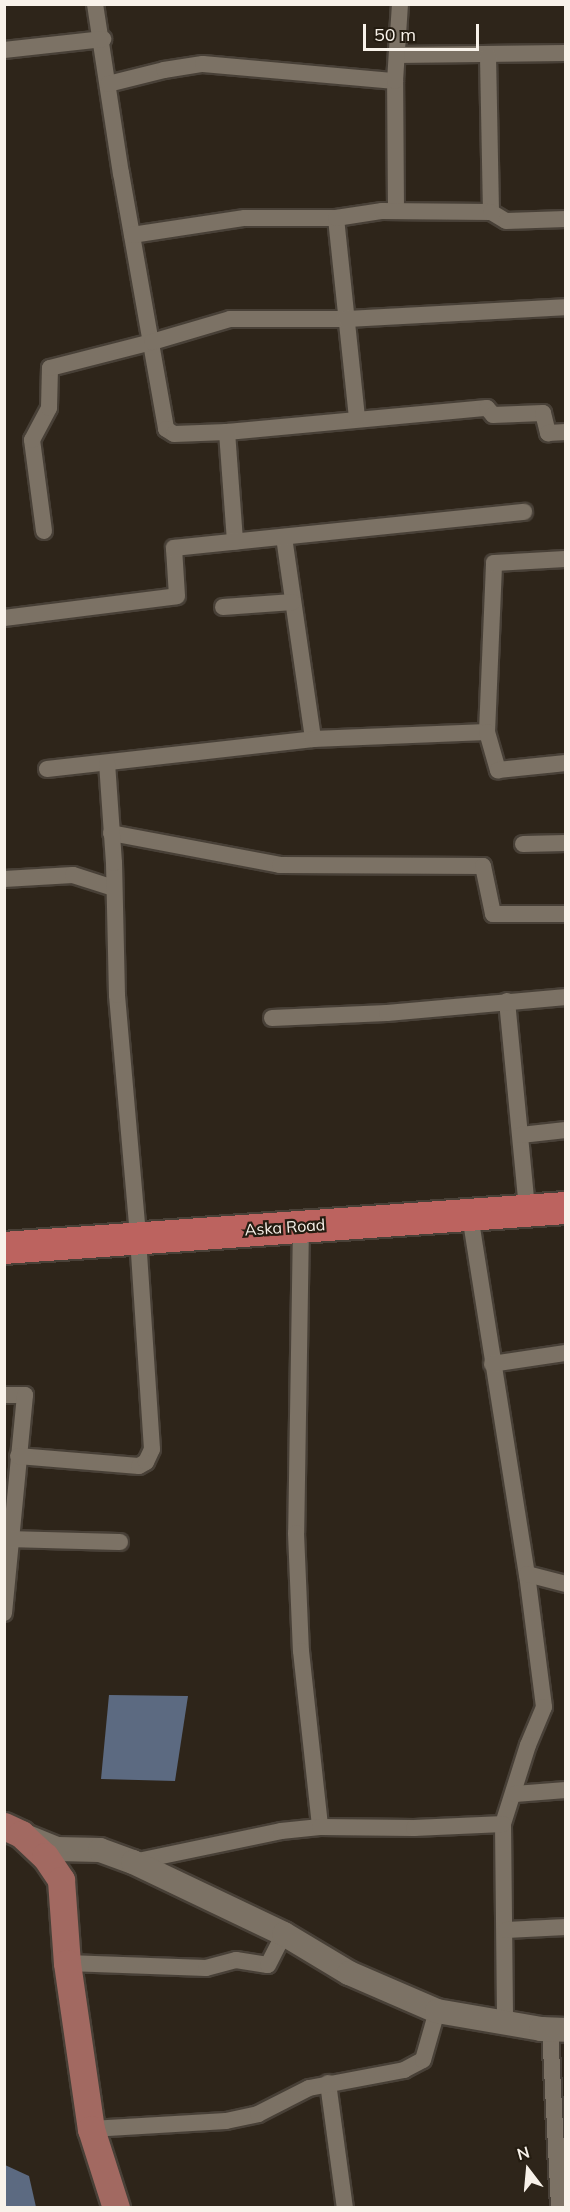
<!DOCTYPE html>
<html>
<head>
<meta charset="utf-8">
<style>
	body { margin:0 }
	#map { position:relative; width:570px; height:2212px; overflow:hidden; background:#2e251a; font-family:Mulish,sans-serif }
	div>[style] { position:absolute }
	.water>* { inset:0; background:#5c6a81 }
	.roads { filter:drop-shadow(2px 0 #484037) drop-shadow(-2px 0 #484037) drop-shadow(0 2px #484037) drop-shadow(0 -2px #484037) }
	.street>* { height:16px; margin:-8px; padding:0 8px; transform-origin:8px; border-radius:8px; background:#7c7265 }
	.secondary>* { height:24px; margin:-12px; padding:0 12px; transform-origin:12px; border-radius:12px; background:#7c7265 }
	.primary>* { height:27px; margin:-13.5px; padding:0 13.5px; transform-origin:13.5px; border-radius:13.5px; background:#a26961 }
	.highway>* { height:32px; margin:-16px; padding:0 16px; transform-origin:16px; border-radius:16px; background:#bc635f }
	span { translate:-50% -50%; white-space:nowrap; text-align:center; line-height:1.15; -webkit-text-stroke:4.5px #241c11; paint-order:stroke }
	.street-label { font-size:16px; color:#f8f2ea }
	.frame { position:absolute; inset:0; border:6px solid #f8f2ea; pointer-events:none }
	.north { position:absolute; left:498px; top:2140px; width:60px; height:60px; -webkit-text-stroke:4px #241c11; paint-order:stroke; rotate:344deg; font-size:16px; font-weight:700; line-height:24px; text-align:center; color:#f8f2ea }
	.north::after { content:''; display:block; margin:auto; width:21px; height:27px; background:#f8f2ea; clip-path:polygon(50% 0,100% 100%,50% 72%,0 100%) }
	.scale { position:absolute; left:363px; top:24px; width:116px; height:27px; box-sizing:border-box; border:3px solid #f8f2ea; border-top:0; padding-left:8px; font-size:18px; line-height:21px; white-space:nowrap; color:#f8f2ea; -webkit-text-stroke:4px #241c11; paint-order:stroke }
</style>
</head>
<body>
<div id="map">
	<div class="water">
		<i style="clip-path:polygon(109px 1695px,188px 1696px,175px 1781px,101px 1779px)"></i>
		<i style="clip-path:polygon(5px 2165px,29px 2176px,36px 2207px,5px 2207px)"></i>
	</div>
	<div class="roads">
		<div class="street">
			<i style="left:95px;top:4px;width:171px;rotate:81.3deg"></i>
			<i style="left:121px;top:173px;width:260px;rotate:80deg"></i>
			<i style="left:166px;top:429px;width:9px;rotate:32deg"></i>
			<i style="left:174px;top:434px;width:53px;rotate:-2.2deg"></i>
			<i style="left:227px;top:432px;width:261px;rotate:-5.3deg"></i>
			<i style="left:487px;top:408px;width:9px;rotate:49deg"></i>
			<i style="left:493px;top:415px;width:50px;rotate:-2.3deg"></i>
			<i style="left:543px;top:413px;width:21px;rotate:76deg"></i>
			<i style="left:548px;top:433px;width:18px;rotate:-3deg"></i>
			<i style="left:4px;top:50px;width:100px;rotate:-6.3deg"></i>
			<i style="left:397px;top:55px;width:169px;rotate:-0.7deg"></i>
			<i style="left:488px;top:56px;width:156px;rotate:88.9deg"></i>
			<i style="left:108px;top:84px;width:58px;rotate:-14deg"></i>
			<i style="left:164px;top:70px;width:39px;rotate:-9deg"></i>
			<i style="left:203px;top:64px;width:193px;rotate:5.1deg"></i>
			<i style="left:396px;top:211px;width:130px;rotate:-90.4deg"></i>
			<i style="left:395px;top:81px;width:77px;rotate:-86.3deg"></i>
			<i style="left:336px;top:218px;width:202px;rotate:84deg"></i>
			<i style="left:132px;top:235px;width:114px;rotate:-8.6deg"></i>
			<i style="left:245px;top:218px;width:91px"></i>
			<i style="left:336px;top:218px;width:47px;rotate:-8.7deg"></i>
			<i style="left:382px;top:211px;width:109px;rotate:0.5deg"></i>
			<i style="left:491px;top:212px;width:17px;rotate:31deg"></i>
			<i style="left:506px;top:221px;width:60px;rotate:-1.9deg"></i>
			<i style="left:227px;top:432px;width:110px;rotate:85.8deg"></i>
			<i style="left:44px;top:531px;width:92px;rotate:-97.5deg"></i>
			<i style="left:32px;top:440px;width:36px;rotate:-62deg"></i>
			<i style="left:49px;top:408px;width:40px;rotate:-88.6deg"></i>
			<i style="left:50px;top:368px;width:105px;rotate:-14.3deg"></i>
			<i style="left:152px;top:342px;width:81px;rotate:-16.4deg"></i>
			<i style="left:230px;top:319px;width:116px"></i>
			<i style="left:346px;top:319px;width:220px;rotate:-3.1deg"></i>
			<i style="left:284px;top:537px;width:204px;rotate:81.8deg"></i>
			<i style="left:223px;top:607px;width:70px;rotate:-4.1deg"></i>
			<i style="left:4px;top:618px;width:174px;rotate:-7.2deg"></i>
			<i style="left:177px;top:596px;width:48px;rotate:-93.6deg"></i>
			<i style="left:174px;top:548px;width:352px;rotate:-5.9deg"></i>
			<i style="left:487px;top:732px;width:169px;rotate:-87.6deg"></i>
			<i style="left:494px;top:563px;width:72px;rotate:-3.2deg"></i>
			<i style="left:47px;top:769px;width:268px;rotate:-6.4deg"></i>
			<i style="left:313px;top:739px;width:174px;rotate:-2.3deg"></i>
			<i style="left:487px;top:732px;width:40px;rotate:74deg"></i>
			<i style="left:498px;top:770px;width:68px;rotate:-5.9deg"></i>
			<i style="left:111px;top:833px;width:172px;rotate:10.7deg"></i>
			<i style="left:280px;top:865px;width:203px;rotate:0.3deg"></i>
			<i style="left:483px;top:866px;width:49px;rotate:78.2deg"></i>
			<i style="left:493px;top:914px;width:73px"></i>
			<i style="left:523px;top:844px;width:43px;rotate:-1.3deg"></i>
			<i style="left:4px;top:879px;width:69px;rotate:-3.3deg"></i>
			<i style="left:73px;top:875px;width:43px;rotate:17.6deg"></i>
			<i style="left:507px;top:1001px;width:198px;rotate:84.5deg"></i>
			<i style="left:272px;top:1018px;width:115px;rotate:-2.5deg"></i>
			<i style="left:387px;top:1013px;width:180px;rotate:-5.1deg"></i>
			<i style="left:521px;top:1135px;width:45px;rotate:-6.3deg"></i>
			<i style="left:469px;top:1209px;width:370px;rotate:81deg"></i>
			<i style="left:527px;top:1574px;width:134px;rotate:82.7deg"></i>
			<i style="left:544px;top:1707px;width:41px;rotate:112.8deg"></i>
			<i style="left:528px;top:1745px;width:83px;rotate:107.6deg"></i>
			<i style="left:503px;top:1824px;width:199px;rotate:89.4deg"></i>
			<i style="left:301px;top:1225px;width:308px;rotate:90.9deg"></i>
			<i style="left:296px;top:1533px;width:118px;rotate:87.6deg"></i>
			<i style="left:301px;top:1651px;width:177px;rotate:83.8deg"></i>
			<i style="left:492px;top:1364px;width:75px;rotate:-8.5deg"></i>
			<i style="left:4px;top:1395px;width:21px"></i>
			<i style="left:25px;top:1395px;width:219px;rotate:95.5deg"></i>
			<i style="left:18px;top:1456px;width:121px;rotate:4.7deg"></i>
			<i style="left:139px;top:1466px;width:8px;rotate:-30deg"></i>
			<i style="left:146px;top:1462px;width:14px;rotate:-65deg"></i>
			<i style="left:152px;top:1449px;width:225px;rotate:-93.8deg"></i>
			<i style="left:137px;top:1224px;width:230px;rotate:-95deg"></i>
			<i style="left:117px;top:995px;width:132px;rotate:-91.3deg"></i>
			<i style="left:114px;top:863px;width:100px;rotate:-94deg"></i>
			<i style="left:4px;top:1539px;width:116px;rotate:1.5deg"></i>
			<i style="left:527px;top:1574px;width:40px;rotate:14.4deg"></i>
			<i style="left:515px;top:1794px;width:51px;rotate:-4.5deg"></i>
			<i style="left:133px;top:1862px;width:151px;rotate:-11.8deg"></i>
			<i style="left:281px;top:1831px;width:39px;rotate:-6deg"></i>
			<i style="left:320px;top:1827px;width:94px;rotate:0.6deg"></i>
			<i style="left:414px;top:1828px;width:89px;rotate:-2.6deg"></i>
			<i style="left:506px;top:1930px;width:60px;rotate:-2.9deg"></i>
			<i style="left:67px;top:1963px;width:139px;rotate:2.1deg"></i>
			<i style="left:206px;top:1968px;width:31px;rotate:-15deg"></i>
			<i style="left:236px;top:1960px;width:32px;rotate:9deg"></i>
			<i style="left:268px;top:1965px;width:35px;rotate:-63deg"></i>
			<i style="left:550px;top:2029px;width:179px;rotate:87.1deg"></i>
			<i style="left:328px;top:2083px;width:126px;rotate:82.3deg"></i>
			<i style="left:91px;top:2129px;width:135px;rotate:-3.4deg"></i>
			<i style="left:226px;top:2121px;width:33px;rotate:-12deg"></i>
			<i style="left:258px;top:2114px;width:57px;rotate:-27deg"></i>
			<i style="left:309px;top:2088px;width:97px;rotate:-10.7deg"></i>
			<i style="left:404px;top:2070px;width:21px;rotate:-28deg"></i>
			<i style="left:423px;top:2060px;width:51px;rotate:-74.1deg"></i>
		</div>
		<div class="secondary">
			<i style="left:27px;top:1837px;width:32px;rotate:22deg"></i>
			<i style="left:57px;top:1849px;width:43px;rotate:1.3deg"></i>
			<i style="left:100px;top:1850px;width:35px;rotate:20deg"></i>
			<i style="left:133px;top:1862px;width:167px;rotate:25.5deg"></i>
			<i style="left:284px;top:1934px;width:76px;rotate:31deg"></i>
			<i style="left:349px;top:1973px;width:96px;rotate:23.4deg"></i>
			<i style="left:437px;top:2011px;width:106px;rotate:9.8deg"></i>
			<i style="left:541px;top:2029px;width:25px;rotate:2deg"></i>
		</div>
		<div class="primary">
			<i style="left:4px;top:1826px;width:19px;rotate:25deg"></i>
			<i style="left:21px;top:1834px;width:33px;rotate:43deg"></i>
			<i style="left:45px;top:1856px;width:29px;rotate:56deg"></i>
			<i style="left:61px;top:1880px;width:83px;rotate:85.9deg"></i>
			<i style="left:67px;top:1963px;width:168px;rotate:81.8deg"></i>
			<i style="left:91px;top:2129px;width:83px;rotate:72.4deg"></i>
		</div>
		<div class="highway">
			<i style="left:4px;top:1248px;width:563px;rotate:-4.07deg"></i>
		</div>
	</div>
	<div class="street-label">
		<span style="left:285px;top:1227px;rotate:-4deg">Aska Road</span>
	</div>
	<div class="frame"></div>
	<div class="north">N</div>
	<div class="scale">50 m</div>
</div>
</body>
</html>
